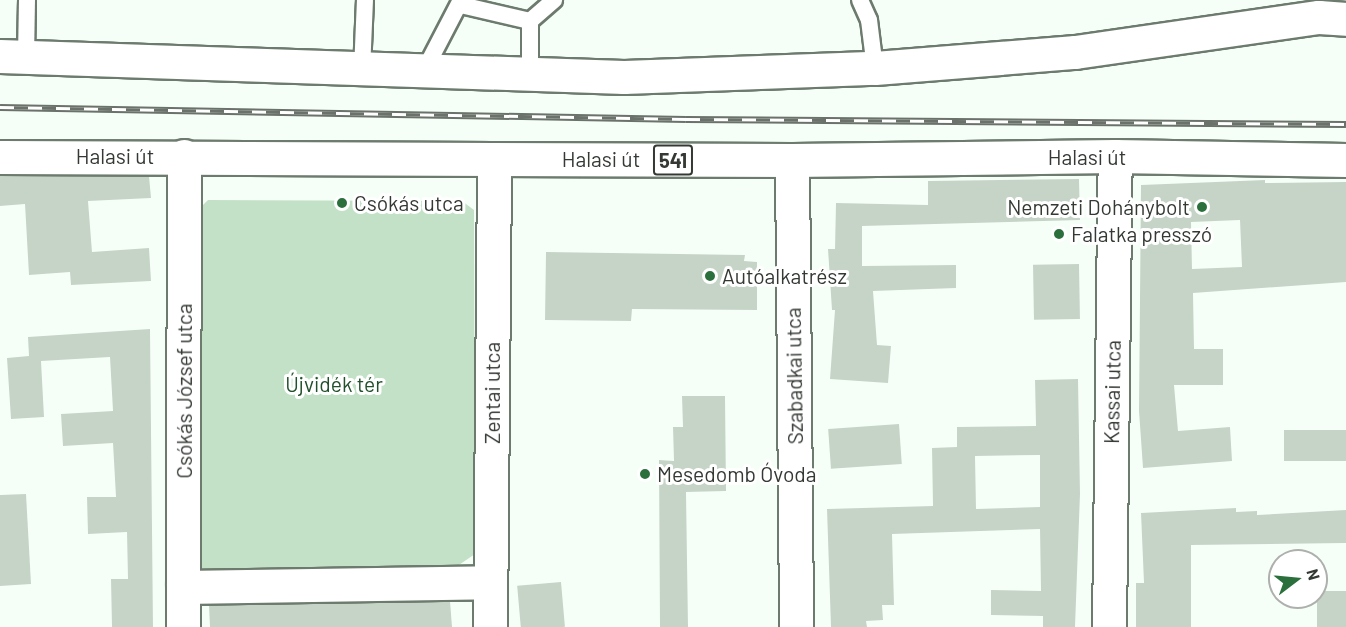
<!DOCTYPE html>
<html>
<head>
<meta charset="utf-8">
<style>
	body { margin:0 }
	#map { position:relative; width:1346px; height:627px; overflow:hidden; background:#f6fff7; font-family:Barlow,sans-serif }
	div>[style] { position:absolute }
	.green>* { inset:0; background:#c3e1c7 }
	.building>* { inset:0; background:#c6d4c7; transform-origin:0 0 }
	.roads { filter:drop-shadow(2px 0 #6d7a6e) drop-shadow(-2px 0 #6d7a6e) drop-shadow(0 2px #6d7a6e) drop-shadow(0 -2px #6d7a6e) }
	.service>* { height:16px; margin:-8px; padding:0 8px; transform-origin:8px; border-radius:8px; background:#fff }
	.minor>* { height:33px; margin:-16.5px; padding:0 16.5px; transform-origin:16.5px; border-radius:16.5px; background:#fff }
	.primary>* { height:33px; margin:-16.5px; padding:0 16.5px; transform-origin:16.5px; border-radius:16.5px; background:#fff }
	.rail>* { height:7px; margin-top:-3.5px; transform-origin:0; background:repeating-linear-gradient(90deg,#fff 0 14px,#6b716b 0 28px); box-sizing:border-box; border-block:2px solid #6b716b }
	.dots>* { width:16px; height:16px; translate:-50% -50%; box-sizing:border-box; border:3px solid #fff; border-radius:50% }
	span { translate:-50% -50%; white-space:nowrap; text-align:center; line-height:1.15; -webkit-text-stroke:6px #fff; paint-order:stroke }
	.shield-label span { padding:2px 4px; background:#fff; border:2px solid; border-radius:4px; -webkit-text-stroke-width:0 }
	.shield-label { font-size:20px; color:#343934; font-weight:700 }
	.street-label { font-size:21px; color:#343934 }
	.poi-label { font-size:21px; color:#343934 }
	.left { translate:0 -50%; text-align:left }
	.right { translate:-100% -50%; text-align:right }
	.park-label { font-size:21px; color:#21502c }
	.north { position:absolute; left:1268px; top:549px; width:60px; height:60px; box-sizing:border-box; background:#fff; border:2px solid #aeb0ae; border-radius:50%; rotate:74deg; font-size:16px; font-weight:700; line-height:24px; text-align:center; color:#343934 }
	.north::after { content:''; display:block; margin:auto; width:21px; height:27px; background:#2b703c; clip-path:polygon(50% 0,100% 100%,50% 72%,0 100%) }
</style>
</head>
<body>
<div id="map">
	<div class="green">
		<i style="clip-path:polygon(208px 200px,462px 201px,474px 210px,475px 554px,450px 571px,207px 578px,192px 568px,195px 213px)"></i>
	</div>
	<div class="building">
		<i style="clip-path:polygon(0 176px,149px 176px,151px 198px,88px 201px,92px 252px,149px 248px,151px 281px,71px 285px,70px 272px,29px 275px,25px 204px,0 206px)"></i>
		<i style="clip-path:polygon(1079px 179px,1080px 220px,862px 226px,862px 266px,956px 265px,956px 288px,873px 291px,877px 345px,891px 346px,888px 383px,830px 379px,835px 310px,832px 310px,828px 249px,835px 249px,836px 203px,928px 205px,928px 181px)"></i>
		<i style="clip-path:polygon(evenodd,1265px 180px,1265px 183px,1346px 182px,1346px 282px,1193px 293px,1194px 349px,1223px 349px,1223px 385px,1174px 385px,1178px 431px,1230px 427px,1232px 461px,1143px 468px,1139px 411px,1141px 185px,1265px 180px,1240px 220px,1242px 267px,1192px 269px,1191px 222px,1240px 220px)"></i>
		<i style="clip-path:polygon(546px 252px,745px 255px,744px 261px,757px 262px,757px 310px,632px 309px,631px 321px,545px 320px)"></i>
		<i style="left:1079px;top:264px;width:55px;height:46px;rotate:89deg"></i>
		<i style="clip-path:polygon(150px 329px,153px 627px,112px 627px,111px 579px,128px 579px,127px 532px,88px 534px,87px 497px,116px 497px,113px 443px,63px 446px,61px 414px,113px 411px,110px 357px,41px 361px,44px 417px,11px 419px,7px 358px,29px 356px,28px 337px)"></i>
		<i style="clip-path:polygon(evenodd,1078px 379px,1080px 494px,1075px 627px,1043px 627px,1043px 616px,991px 615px,991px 590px,1041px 591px,1040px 529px,892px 534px,894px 605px,882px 605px,883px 620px,866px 621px,867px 627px,831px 627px,827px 509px,933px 506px,932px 448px,957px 447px,957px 427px,1036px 426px,1035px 380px,1078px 379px,1040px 455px,1040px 507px,976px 509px,975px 456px,1040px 455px)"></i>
		<i style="clip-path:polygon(682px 396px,725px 396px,726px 491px,686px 492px,688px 627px,660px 627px,659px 460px,674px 461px,673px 427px,683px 427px)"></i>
		<i style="left:899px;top:424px;width:40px;height:71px;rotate:86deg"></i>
		<i style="left:1346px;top:430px;width:31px;height:62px;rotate:90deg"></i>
		<i style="clip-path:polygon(26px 494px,31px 584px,0 586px,0 495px)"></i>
		<i style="clip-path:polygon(1236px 508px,1236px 512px,1257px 511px,1257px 515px,1346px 510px,1346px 543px,1191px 545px,1191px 627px,1136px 627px,1136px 583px,1144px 583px,1141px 513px)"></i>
		<i style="left:561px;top:582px;width:45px;height:44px;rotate:85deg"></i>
		<i style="left:1346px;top:591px;width:36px;height:29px;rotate:90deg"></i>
		<i style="clip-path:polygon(450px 601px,452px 627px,210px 627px,209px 605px)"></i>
	</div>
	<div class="roads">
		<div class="service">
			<i style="left:860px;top:0;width:22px;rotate:66deg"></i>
			<i style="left:869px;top:20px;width:48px;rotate:82.9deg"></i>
			<i style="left:461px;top:5px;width:71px;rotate:13.1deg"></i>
			<i style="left:26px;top:57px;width:57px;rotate:-89deg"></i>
			<i style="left:362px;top:71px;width:71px;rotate:-87.6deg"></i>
			<i style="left:423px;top:73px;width:82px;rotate:-62.5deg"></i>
			<i style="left:530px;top:75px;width:54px;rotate:-90deg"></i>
			<i style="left:530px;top:21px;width:32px;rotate:-41deg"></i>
		</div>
		<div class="minor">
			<i style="left:0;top:56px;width:624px;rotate:1.93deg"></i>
			<i style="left:624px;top:77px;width:251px;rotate:-2.1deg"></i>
			<i style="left:875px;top:68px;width:201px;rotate:-4.6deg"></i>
			<i style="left:1075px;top:52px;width:246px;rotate:-8.2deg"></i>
			<i style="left:1319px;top:17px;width:27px;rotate:4deg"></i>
			<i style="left:792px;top:160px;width:467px;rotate:89.5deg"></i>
			<i style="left:183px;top:587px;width:307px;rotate:-0.9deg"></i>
			<i style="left:183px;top:627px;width:471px;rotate:-89.9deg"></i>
			<i style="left:490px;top:627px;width:468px;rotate:-89.5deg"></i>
			<i style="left:1109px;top:627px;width:471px;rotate:-89.3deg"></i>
		</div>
		<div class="primary">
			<i style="left:0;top:157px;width:792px;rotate:0.22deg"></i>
			<i style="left:792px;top:160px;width:323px;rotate:-0.7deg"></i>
			<i style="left:1115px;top:156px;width:231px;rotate:1deg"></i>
		</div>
	</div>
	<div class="rail">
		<i style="left:0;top:107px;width:686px;rotate:1deg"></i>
		<i style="left:686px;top:119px;width:660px;rotate:0.43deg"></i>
	</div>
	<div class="dots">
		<i style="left:342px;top:203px;background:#2b703c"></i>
		<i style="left:1202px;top:207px;background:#2b703c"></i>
		<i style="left:1059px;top:234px;background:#2b703c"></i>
		<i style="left:710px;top:276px;background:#2b703c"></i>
		<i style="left:645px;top:474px;background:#2b703c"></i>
	</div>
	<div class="shield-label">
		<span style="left:673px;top:160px">541</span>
	</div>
	<div class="street-label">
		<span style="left:115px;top:156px">Halasi út</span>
		<span style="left:1087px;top:157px">Halasi út</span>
		<span style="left:601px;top:159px">Halasi út</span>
		<span style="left:794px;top:376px;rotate:-91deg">Szabadkai utca</span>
		<span style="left:184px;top:391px;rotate:-90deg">Csókás József utca</span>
		<span style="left:1112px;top:392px;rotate:-89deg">Kassai utca</span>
		<span style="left:492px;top:393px;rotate:-90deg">Zentai utca</span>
	</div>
	<div class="poi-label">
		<span class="left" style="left:354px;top:203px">Csókás utca</span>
		<span class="right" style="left:1190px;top:207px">Nemzeti Dohánybolt</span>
		<span class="left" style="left:1071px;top:234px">Falatka presszó</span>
		<span class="left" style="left:722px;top:276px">Autóalkatrész</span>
		<span class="left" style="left:657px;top:474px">Mesedomb Óvoda</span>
	</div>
	<div class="park-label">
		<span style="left:334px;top:384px">Újvidék tér</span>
	</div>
	<div class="north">N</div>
</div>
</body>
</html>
